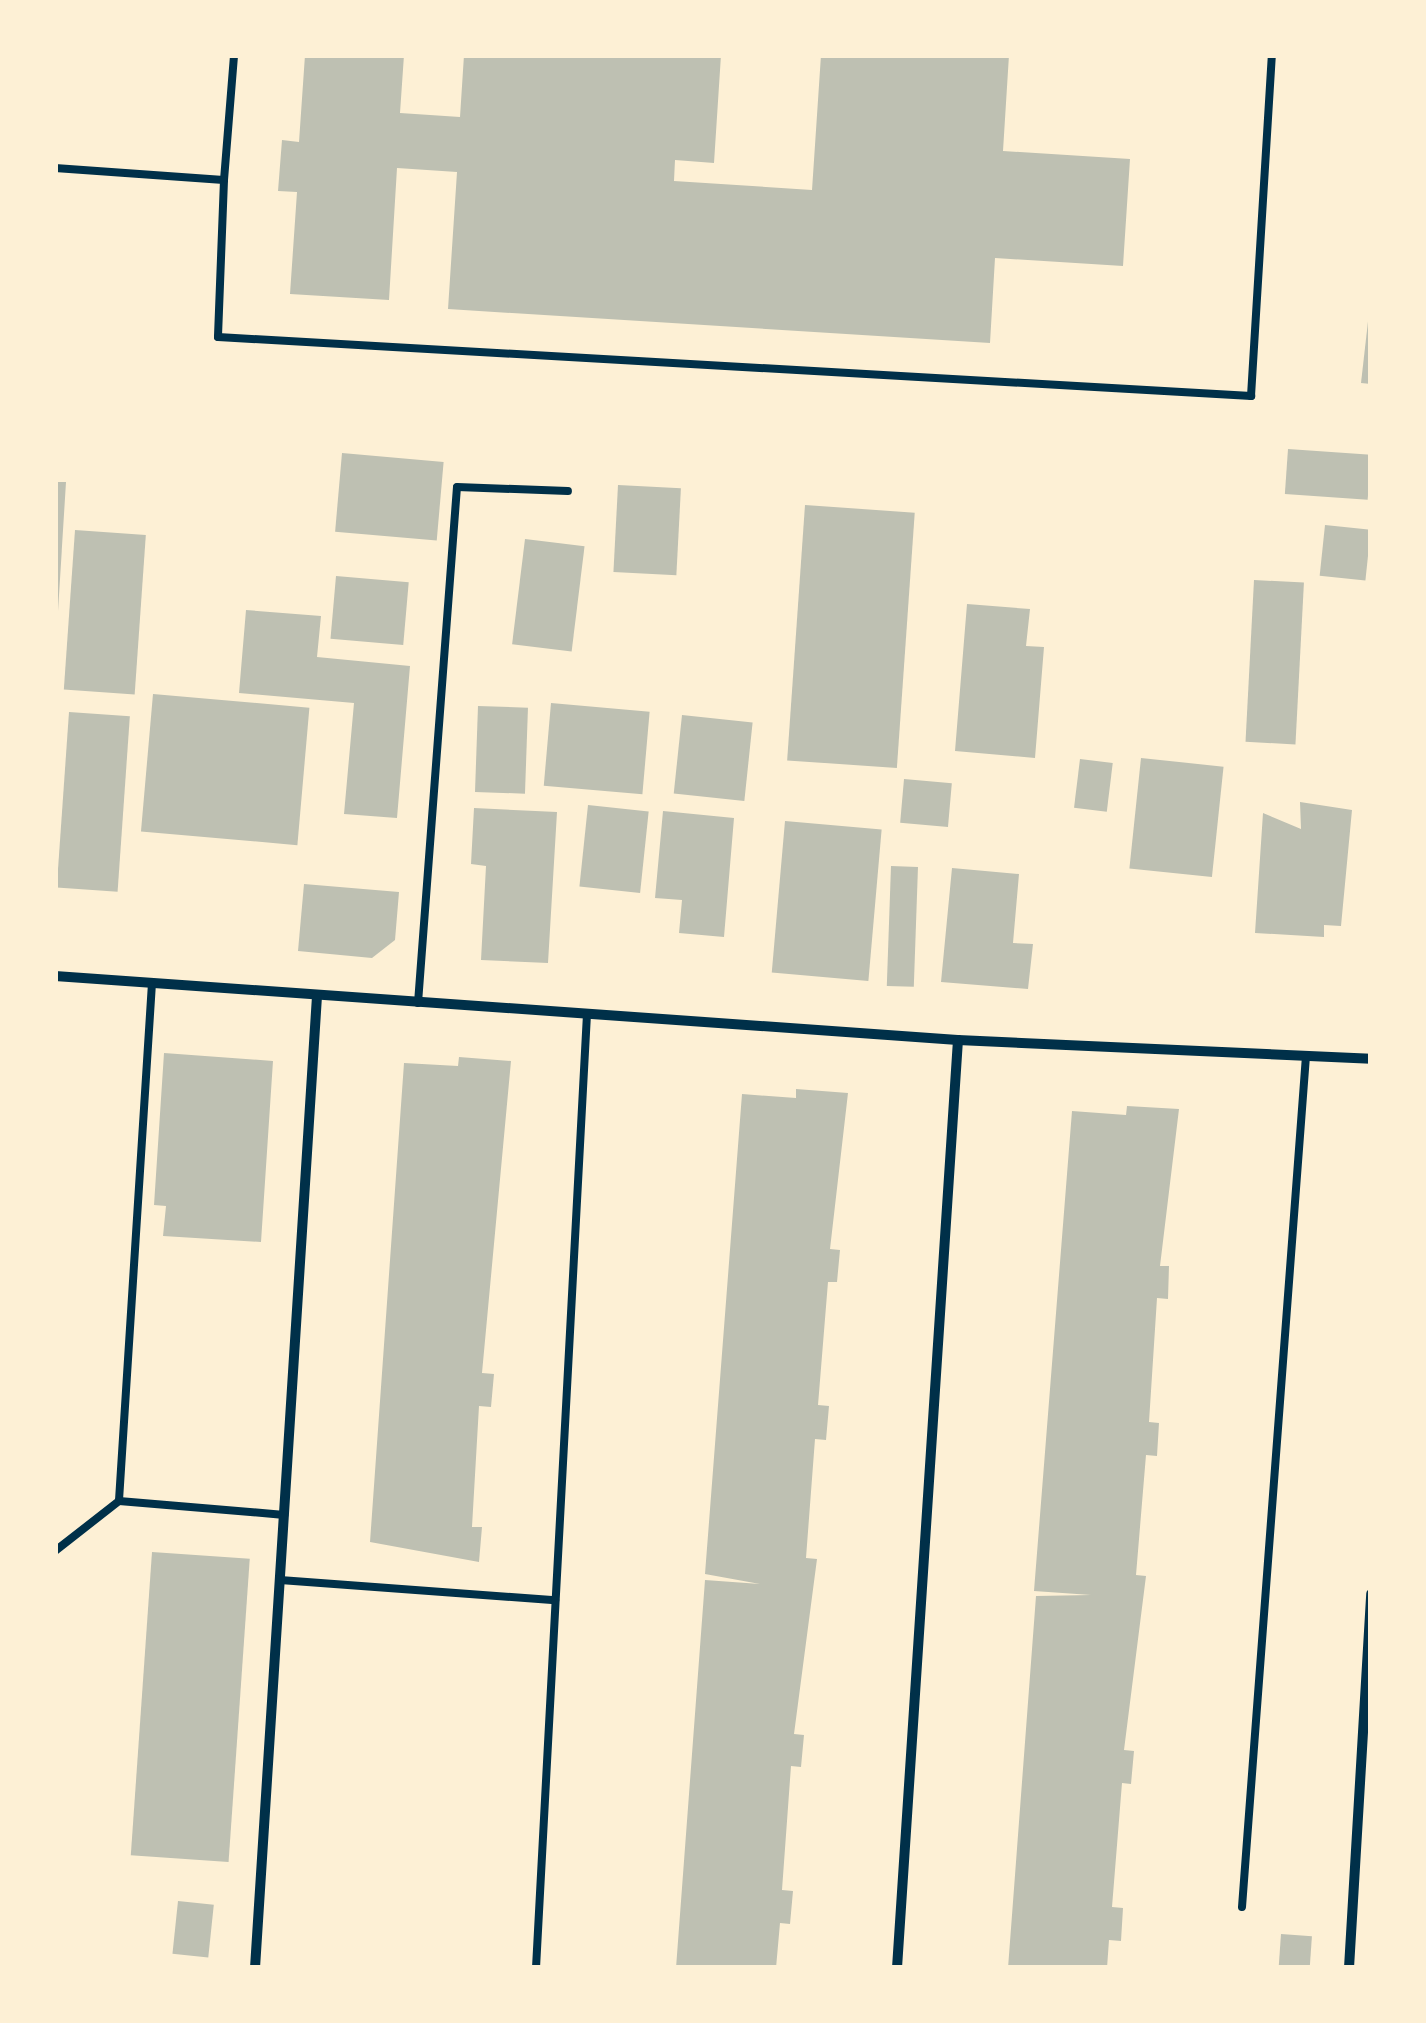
<!DOCTYPE html>
<html>
<head>
<meta charset="utf-8">
<style>
	body { margin:0 }
	#map { position:relative; width:1426px; height:2023px; overflow:hidden; background:#fdf0d5; font-family:Inter,sans-serif }
	div>[style] { position:absolute }
	.building>* { inset:0; background:#bec0b2; transform-origin:0 0 }
	.service>* { height:8px; margin:-4px; padding:0 4px; transform-origin:4px; border-radius:4px; background:#003049 }
	.minor>* { height:10px; margin:-5px; padding:0 5px; transform-origin:5px; border-radius:5px; background:#003049 }
	span { translate:-50% -50%; white-space:nowrap; text-align:center; line-height:1.15; -webkit-text-stroke:10px #fdf0d5; paint-order:stroke }
	.frame { position:absolute; inset:0; border:58px solid #fdf0d5; pointer-events:none }
</style>
</head>
<body>
<div id="map">
	<div class="building">
		<i style="clip-path:polygon(305px 55px,404px 55px,400px 113px,460px 117px,464px 55px,721px 55px,714px 163px,675px 160px,674px 181px,812px 190px,821px 55px,1009px 55px,1003px 151px,1130px 159px,1123px 266px,995px 258px,990px 343px,448px 309px,457px 172px,397px 168px,389px 300px,290px 294px,297px 192px,278px 191px,282px 140px,299px 142px)"></i>
		<i style="clip-path:polygon(1371px 295px,1371px 384px,1361px 383px)"></i>
		<i style="left:1288px;top:449px;width:83px;height:45px;rotate:4deg"></i>
		<i style="left:342px;top:453px;width:102px;height:79px;rotate:5deg"></i>
		<i style="clip-path:polygon(55px 482px,66px 482px,58px 611px,55px 611px)"></i>
		<i style="left:618px;top:485px;width:63px;height:87px;rotate:3deg"></i>
		<i style="left:805px;top:505px;width:110px;height:256px;rotate:4deg"></i>
		<i style="left:1325px;top:525px;width:46px;height:51px;rotate:6deg"></i>
		<i style="left:75px;top:530px;width:71px;height:160px;rotate:4deg"></i>
		<i style="left:525px;top:539px;width:60px;height:106px;rotate:7deg"></i>
		<i style="left:336px;top:576px;width:73px;height:63px;rotate:5deg"></i>
		<i style="left:1254px;top:580px;width:50px;height:162px;rotate:3deg"></i>
		<i style="clip-path:polygon(967px 604px,1030px 609px,1026px 646px,1044px 647px,1035px 758px,955px 751px)"></i>
		<i style="clip-path:polygon(246px 610px,321px 616px,317px 657px,410px 666px,397px 818px,344px 814px,354px 703px,239px 693px)"></i>
		<i style="left:153px;top:694px;width:157px;height:138px;rotate:5deg"></i>
		<i style="left:551px;top:703px;width:99px;height:83px;rotate:5deg"></i>
		<i style="left:478px;top:706px;width:50px;height:86px;rotate:2deg"></i>
		<i style="left:69px;top:712px;width:61px;height:176px;rotate:4deg"></i>
		<i style="left:682px;top:715px;width:71px;height:79px;rotate:6deg"></i>
		<i style="left:1141px;top:758px;width:83px;height:111px;rotate:6deg"></i>
		<i style="left:1080px;top:759px;width:33px;height:49px;rotate:7deg"></i>
		<i style="left:904px;top:779px;width:48px;height:44px;rotate:5deg"></i>
		<i style="clip-path:polygon(1300px 802px,1352px 810px,1341px 926px,1324px 925px,1324px 937px,1255px 933px,1263px 813px,1301px 829px)"></i>
		<i style="left:588px;top:805px;width:61px;height:82px;rotate:6deg"></i>
		<i style="clip-path:polygon(474px 808px,557px 812px,548px 963px,481px 960px,486px 866px,471px 864px)"></i>
		<i style="clip-path:polygon(663px 811px,734px 818px,724px 937px,679px 933px,682px 900px,655px 898px)"></i>
		<i style="left:785px;top:821px;width:97px;height:152px;rotate:5deg"></i>
		<i style="left:891px;top:866px;width:27px;height:120px;rotate:2deg"></i>
		<i style="clip-path:polygon(952px 868px,1019px 874px,1013px 943px,1033px 944px,1028px 989px,941px 982px)"></i>
		<i style="clip-path:polygon(304px 884px,399px 892px,395px 940px,372px 958px,298px 951px)"></i>
		<i style="clip-path:polygon(164px 1053px,273px 1061px,261px 1242px,163px 1236px,166px 1206px,154px 1205px)"></i>
		<i style="clip-path:polygon(459px 1057px,511px 1061px,482px 1373px,494px 1374px,491px 1407px,479px 1406px,472px 1527px,482px 1527px,479px 1562px,370px 1542px,404px 1063px,458px 1066px)"></i>
		<i style="clip-path:polygon(796px 1089px,848px 1093px,830px 1249px,840px 1250px,837px 1282px,828px 1282px,818px 1405px,829px 1406px,826px 1440px,815px 1439px,806px 1558px,817px 1559px,794px 1734px,804px 1735px,801px 1767px,791px 1766px,782px 1890px,793px 1891px,790px 1924px,780px 1923px,776px 1968px,676px 1968px,705px 1580px,760px 1584px,705px 1574px,742px 1094px,796px 1098px)"></i>
		<i style="clip-path:polygon(1127px 1106px,1179px 1109px,1160px 1266px,1169px 1266px,1168px 1299px,1157px 1298px,1149px 1422px,1159px 1423px,1157px 1456px,1146px 1455px,1136px 1575px,1146px 1576px,1124px 1750px,1134px 1751px,1131px 1784px,1122px 1783px,1112px 1907px,1123px 1908px,1121px 1941px,1109px 1940px,1107px 1968px,1008px 1968px,1036px 1596px,1091px 1595px,1034px 1591px,1072px 1111px,1126px 1115px)"></i>
		<i style="left:152px;top:1552px;width:98px;height:304px;rotate:4deg"></i>
		<i style="left:178px;top:1901px;width:36px;height:53px;rotate:6deg"></i>
		<i style="left:1281px;top:1934px;width:31px;height:34px;rotate:4deg"></i>
	</div>
	<div class="service">
		<i style="left:55px;top:168px;width:169px;rotate:4.1deg"></i>
		<i style="left:224px;top:180px;width:125px;rotate:-85.4deg"></i>
		<i style="left:224px;top:180px;width:157px;rotate:92.2deg"></i>
		<i style="left:218px;top:337px;width:1035px;rotate:3.27deg"></i>
		<i style="left:1251px;top:396px;width:342px;rotate:-86.5deg"></i>
		<i style="left:152px;top:983px;width:519px;rotate:93.65deg"></i>
		<i style="left:119px;top:1501px;width:166px;rotate:4.8deg"></i>
		<i style="left:418px;top:1003px;width:517px;rotate:-85.68deg"></i>
		<i style="left:457px;top:487px;width:111px;rotate:2.1deg"></i>
		<i style="left:55px;top:1551px;width:81px;rotate:-38deg"></i>
		<i style="left:280px;top:1580px;width:276px;rotate:4.2deg"></i>
		<i style="left:1242px;top:1907px;width:853px;rotate:-85.7deg"></i>
		<i style="left:536px;top:1968px;width:955px;rotate:-86.94deg"></i>
	</div>
	<div class="minor">
		<i style="left:55px;top:976px;width:905px;rotate:4.05deg"></i>
		<i style="left:958px;top:1040px;width:413px;rotate:2.6deg"></i>
		<i style="left:255px;top:1968px;width:975px;rotate:-86.35deg"></i>
		<i style="left:897px;top:1968px;width:930px;rotate:-86.24deg"></i>
		<i style="left:1349px;top:1968px;width:375px;rotate:-86.6deg"></i>
	</div>
	<div class="frame"></div>
</div>
</body>
</html>
